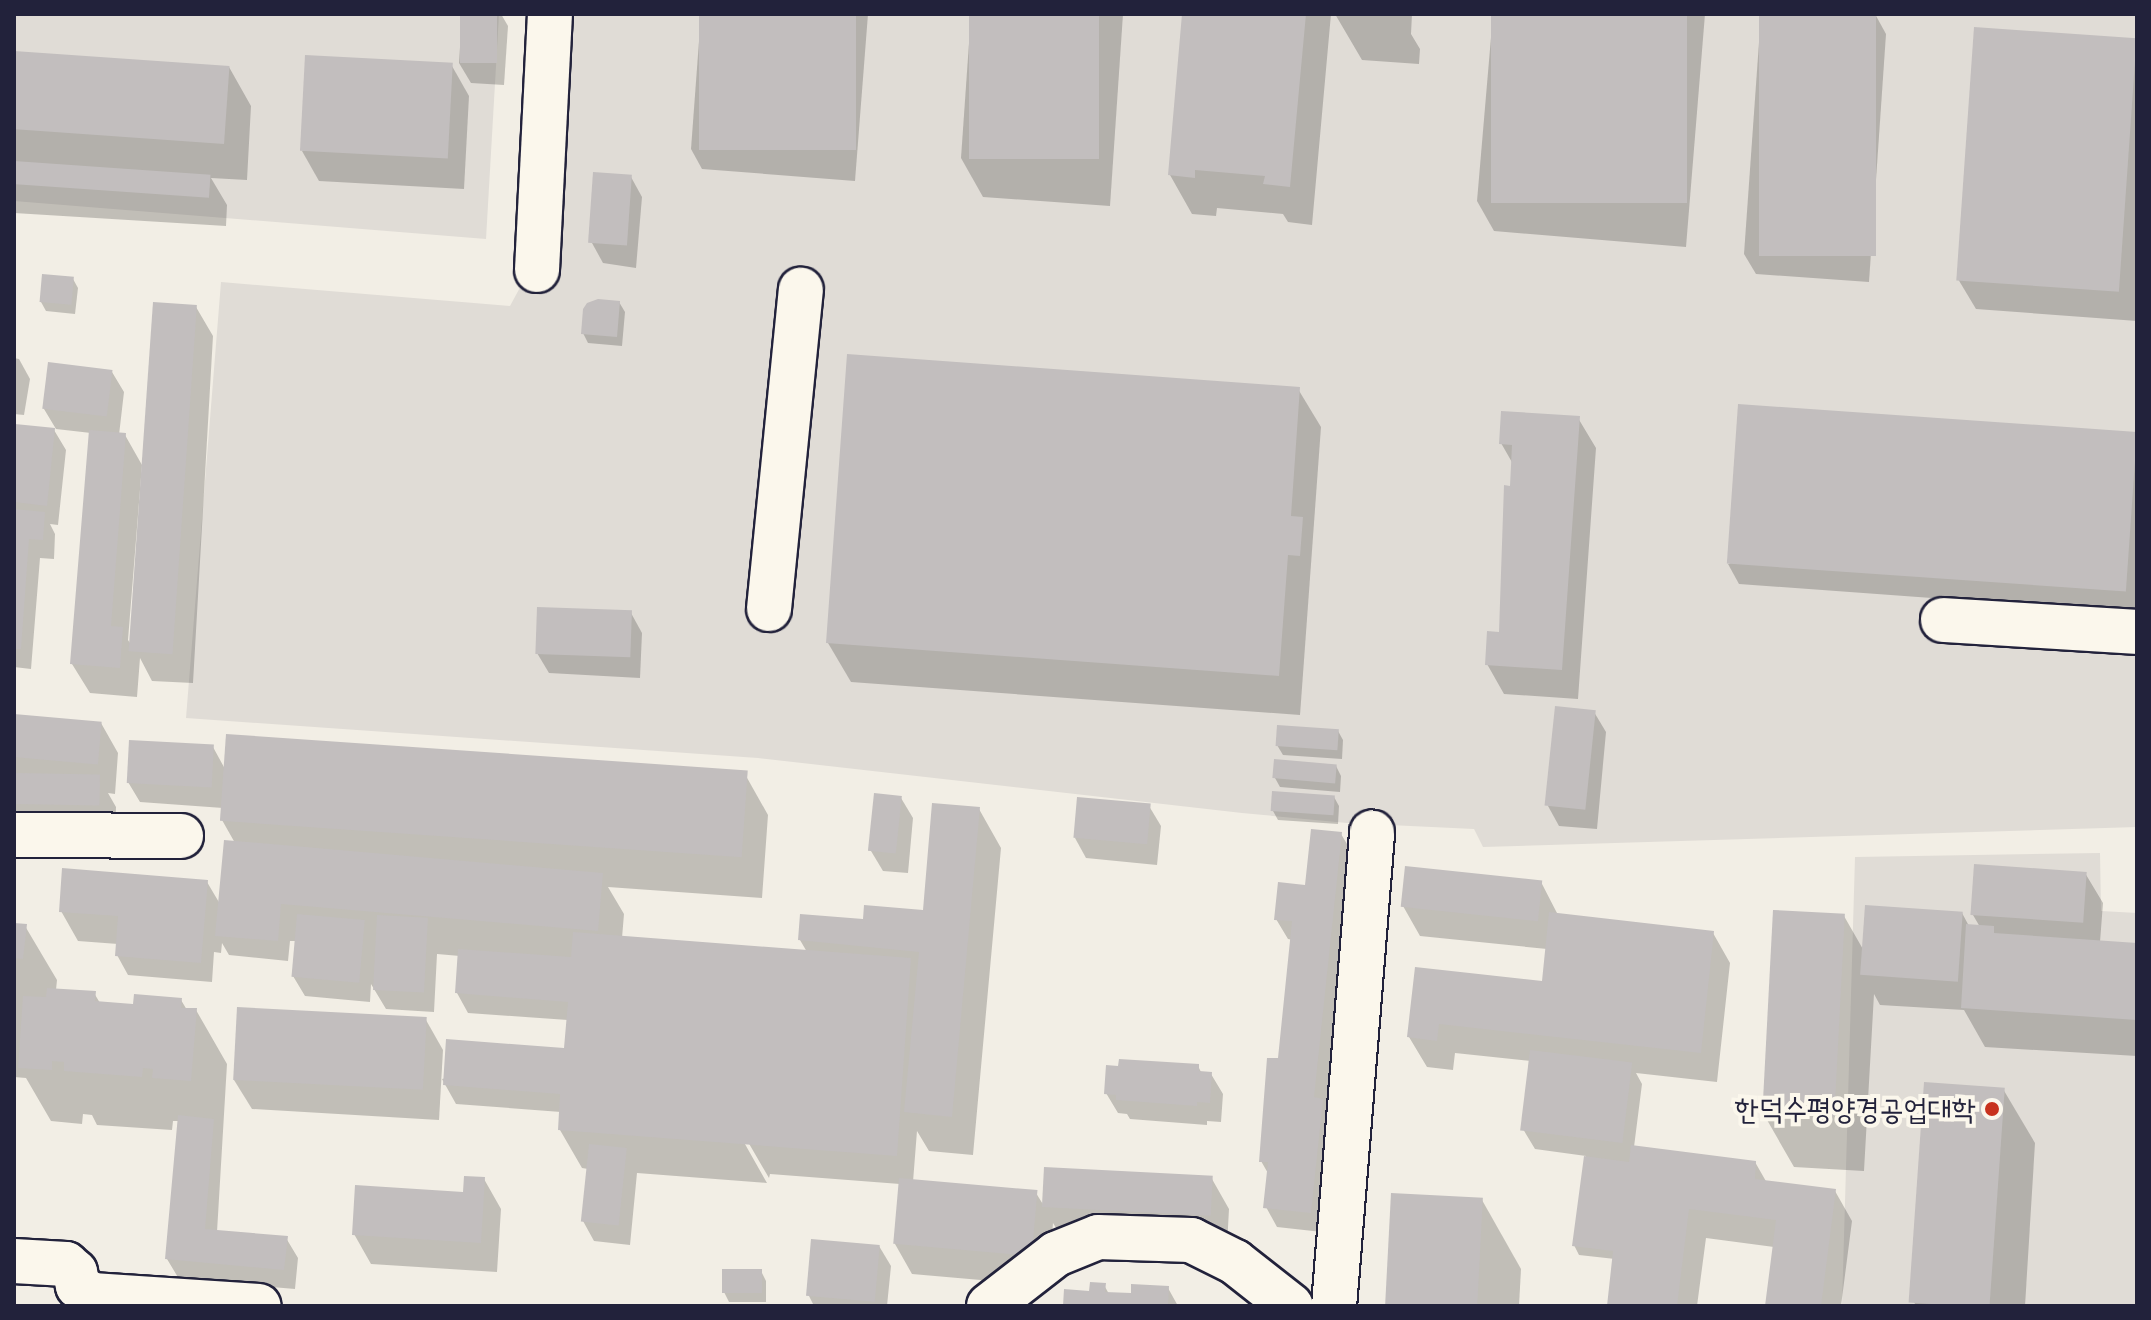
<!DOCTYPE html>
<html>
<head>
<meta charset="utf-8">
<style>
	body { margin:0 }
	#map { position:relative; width:2151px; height:1320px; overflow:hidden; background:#f2eee5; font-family:Sriracha,"Poor Story",sans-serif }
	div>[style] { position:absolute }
	.built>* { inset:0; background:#e0dcd6 }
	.shadow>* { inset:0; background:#0003 }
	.building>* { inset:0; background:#c2bebe; transform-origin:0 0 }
	.roads { filter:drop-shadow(2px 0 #22223b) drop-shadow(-2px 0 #22223b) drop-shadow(0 2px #22223b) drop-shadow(0 -2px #22223b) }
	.minor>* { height:44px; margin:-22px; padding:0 22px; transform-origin:22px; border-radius:22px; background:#fbf7ec }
	.dots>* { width:22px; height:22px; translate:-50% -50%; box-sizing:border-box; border:4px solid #fbf7ec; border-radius:50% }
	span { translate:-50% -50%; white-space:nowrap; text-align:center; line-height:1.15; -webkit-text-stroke:8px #fbf7ec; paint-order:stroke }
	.poi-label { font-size:30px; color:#22223b }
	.right { translate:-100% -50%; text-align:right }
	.frame { position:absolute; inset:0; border:16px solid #22223b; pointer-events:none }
</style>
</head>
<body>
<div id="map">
	<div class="built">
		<i style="clip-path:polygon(14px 14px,499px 14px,486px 239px,14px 201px)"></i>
		<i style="clip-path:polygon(567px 14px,2137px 14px,2137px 827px,1483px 847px,1474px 829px,1347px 823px,1242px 813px,758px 758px,186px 718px,221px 282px,510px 306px,549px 234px)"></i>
		<i style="clip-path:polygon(2100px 853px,2101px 911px,2137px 913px,2137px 1306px,1842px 1306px,1855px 857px)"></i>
	</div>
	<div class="shadow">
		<i style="clip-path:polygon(462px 14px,501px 14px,508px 26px,504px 85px,471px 83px,459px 63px)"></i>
		<i style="clip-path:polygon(701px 14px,868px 14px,855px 181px,702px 169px,691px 149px)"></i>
		<i style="clip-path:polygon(971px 14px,1123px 14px,1110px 206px,983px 197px,961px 158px)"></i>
		<i style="clip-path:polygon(1184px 14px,1331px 14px,1312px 225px,1288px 222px,1283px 214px,1217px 208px,1216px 216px,1192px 214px,1170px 175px)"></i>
		<i style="clip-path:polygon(1335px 14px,1412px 14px,1411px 34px,1420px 49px,1419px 64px,1362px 60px)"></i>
		<i style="clip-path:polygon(1493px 14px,1705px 14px,1686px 247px,1494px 231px,1477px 201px)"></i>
		<i style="clip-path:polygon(1761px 14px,1875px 14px,1886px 34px,1869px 282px,1756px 274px,1744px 254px)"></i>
		<i style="clip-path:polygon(2137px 40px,2137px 321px,1976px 309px,1958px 279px)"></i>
		<i style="clip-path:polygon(14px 53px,229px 67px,251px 106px,247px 180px,211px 178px,227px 205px,226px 226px,14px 213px)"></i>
		<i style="clip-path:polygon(452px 66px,469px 96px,464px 189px,319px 181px,302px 151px)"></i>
		<i style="clip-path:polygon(631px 177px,642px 197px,636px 268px,603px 263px,592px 243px)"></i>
		<i style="clip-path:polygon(73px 279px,78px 288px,75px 314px,46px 311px,41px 302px)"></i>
		<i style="clip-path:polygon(619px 302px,625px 312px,622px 346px,588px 343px,583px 333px)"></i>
		<i style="clip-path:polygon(155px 304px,196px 307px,213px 336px,193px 683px,152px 681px,140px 658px,137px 697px,90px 693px,72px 664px,91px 433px,56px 429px,44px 409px,112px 372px,124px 392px,119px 435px,125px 435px,142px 465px,128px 640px,135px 651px)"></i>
		<i style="clip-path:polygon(14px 358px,19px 359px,30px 379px,24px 415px,14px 414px)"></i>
		<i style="clip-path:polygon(1298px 389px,1321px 427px,1300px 715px,851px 682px,828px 643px)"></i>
		<i style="clip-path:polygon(1578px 418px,1596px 448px,1578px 699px,1504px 694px,1487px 664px,1501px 634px,1512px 488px,1513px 464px,1501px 443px)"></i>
		<i style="clip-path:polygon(16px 426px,54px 430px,66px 450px,58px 525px,50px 524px,55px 534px,54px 559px,40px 558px,31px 669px,14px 667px)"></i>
		<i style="clip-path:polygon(2137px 435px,2137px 613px,1739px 584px,1728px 564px)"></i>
		<i style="clip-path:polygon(631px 613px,642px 633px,640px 678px,549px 673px,537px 653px)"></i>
		<i style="clip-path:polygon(1594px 712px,1606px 732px,1597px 829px,1559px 826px,1548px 806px)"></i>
		<i style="clip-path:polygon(14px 716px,101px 723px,118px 753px,115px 794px,108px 793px,116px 807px,115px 835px,14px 833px)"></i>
		<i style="clip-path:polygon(1338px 731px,1343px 740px,1342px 759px,1283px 755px,1277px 745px)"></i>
		<i style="clip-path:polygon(213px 747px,225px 769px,746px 776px,768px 815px,762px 898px,608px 887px,624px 914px,622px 938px,807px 952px,800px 940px,865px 922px,925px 912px,979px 809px,1001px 848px,973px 1155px,929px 1151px,917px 1131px,913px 1182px,1036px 1193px,1044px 1206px,1212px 1179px,1229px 1209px,1227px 1246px,1061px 1236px,1053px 1223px,1048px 1286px,912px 1274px,895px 1244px,900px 1184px,770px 1174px,769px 1178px,744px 1135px,741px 1137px,767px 1183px,637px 1173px,630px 1245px,594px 1241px,583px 1221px,588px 1169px,582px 1168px,560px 1130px,561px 1112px,456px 1104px,442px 1079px,566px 1050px,568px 1020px,468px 1013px,457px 993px,460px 956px,437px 954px,434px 1012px,386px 1009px,371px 984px,370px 1002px,305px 996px,293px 976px,296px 941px,290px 941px,288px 961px,229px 955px,222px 943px,221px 953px,214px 952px,212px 982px,128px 975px,117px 955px,118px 944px,78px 941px,61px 911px,207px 882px,220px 904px,235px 843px,222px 820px,223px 808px,140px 802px,128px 782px)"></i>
		<i style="clip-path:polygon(1336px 766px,1341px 776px,1340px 792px,1280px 787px,1275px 778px)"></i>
		<i style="clip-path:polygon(1334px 797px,1339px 806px,1338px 824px,1278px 820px,1273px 811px)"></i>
		<i style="clip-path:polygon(901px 798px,913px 818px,908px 873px,883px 871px,871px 851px)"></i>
		<i style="clip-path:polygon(1149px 806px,1161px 826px,1157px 865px,1086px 858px,1075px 838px)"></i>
		<i style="clip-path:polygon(1341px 834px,1353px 854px,1322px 1232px,1277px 1227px,1266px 1207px,1269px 1175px,1261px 1161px,1279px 1065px,1293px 940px,1288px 939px,1276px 919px,1307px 887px)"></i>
		<i style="clip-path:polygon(2085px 873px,2103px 903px,2100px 942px,2137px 945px,2137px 1056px,1985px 1047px,1964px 1010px,1880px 1005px,1874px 994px,1864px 1171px,1794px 1167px,1763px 1113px,1844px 916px,1864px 951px,1962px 913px,1969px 926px,1980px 927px,1973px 915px)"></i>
		<i style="clip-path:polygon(1541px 882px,1558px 915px,1713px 933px,1730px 963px,1717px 1082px,1636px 1073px,1642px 1084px,1634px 1147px,1755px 1162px,1767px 1183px,1835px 1191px,1852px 1221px,1841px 1306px,1767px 1306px,1774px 1247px,1706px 1238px,1697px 1306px,1609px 1306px,1615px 1259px,1579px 1255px,1574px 1245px,1586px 1156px,1535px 1149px,1523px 1129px,1531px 1061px,1455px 1053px,1453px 1070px,1427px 1067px,1409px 1037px,1417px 969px,1543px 983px,1547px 949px,1420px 936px,1403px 906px)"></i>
		<i style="clip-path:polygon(14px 925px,25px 926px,57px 980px,56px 990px,94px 993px,100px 1003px,135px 1006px,181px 1000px,187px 1010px,196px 1010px,227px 1064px,217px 1232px,286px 1238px,298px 1258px,295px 1289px,179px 1279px,167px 1259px,179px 1121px,173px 1121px,172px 1130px,97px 1125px,92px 1115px,83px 1114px,82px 1124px,51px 1121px,26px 1078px,14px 1077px)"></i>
		<i style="clip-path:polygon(426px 1020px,443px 1050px,439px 1120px,252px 1109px,234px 1080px)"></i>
		<i style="clip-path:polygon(1198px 1066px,1202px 1074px,1211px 1074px,1223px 1094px,1221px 1122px,1207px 1121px,1207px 1125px,1130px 1119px,1127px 1114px,1118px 1113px,1106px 1093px)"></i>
		<i style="clip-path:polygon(2003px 1089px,2035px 1143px,2025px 1306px,1916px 1306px,1914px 1302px)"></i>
		<i style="clip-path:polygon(484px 1179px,501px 1209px,497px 1272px,371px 1264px,354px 1234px,465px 1194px)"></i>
		<i style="clip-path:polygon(1482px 1200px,1521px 1269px,1519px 1306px,1387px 1306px)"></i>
		<i style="clip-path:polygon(879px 1246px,891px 1266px,887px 1306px,814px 1306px,809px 1296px)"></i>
		<i style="clip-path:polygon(761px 1271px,766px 1281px,766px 1302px,729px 1302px,724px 1292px)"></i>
		<i style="clip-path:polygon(1104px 1285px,1109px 1294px,1133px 1295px,1168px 1288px,1178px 1306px,1065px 1306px)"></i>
	</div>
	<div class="building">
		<i style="left:460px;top:14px;width:37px;height:49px"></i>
		<i style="left:699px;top:14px;width:157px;height:136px"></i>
		<i style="left:969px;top:14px;width:130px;height:145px"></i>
		<i style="clip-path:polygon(1182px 14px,1306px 14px,1290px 187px,1263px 184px,1265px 176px,1195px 170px,1195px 178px,1168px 175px)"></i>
		<i style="left:1491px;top:14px;width:196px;height:189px"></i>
		<i style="left:1759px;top:14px;width:117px;height:242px"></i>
		<i style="left:1974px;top:27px;width:163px;height:254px;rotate:4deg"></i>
		<i style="left:14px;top:51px;width:216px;height:78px;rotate:4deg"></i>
		<i style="left:305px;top:55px;width:148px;height:96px;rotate:3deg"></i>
		<i style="left:14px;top:161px;width:197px;height:23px;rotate:4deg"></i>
		<i style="left:593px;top:172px;width:39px;height:71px;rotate:4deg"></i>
		<i style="left:42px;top:274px;width:32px;height:28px;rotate:5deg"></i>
		<i style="clip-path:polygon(598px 299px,620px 301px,617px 337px,581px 334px,583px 309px,587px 303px)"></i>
		<i style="left:153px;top:302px;width:44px;height:350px;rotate:4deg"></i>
		<i style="clip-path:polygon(847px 354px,1300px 387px,1291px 516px,1303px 517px,1300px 556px,1288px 555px,1279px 676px,826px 643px)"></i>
		<i style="left:48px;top:362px;width:65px;height:47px;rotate:7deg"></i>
		<i style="left:1738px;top:404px;width:400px;height:160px;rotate:4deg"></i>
		<i style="clip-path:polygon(1501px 411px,1580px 416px,1562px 670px,1485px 665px,1487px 631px,1499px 632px,1504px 485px,1510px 486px,1512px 445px,1499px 444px)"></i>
		<i style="clip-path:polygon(15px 424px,55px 428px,47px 506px,14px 502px)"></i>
		<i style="clip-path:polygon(89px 430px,126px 433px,111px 626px,123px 627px,120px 668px,70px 664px)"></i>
		<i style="clip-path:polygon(14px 509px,45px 512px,43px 540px,29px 539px,21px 649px,14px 649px)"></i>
		<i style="left:537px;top:607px;width:95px;height:47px;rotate:2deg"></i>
		<i style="left:1555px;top:706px;width:41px;height:100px;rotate:6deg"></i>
		<i style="left:14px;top:714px;width:88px;height:43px;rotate:5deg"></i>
		<i style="left:1277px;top:725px;width:62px;height:21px;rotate:4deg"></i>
		<i style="left:226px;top:734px;width:523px;height:87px;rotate:4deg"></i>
		<i style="left:129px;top:740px;width:85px;height:43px;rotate:3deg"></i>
		<i style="left:1274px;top:759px;width:63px;height:19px;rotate:5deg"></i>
		<i style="left:14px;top:773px;width:86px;height:31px;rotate:1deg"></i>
		<i style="left:1272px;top:791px;width:63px;height:20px;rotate:4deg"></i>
		<i style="left:874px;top:793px;width:28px;height:58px;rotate:6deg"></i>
		<i style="left:1077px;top:797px;width:74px;height:41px;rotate:5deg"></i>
		<i style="clip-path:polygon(932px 803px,980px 807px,952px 1117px,904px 1112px,919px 952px,798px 940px,800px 914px,863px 919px,864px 905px,923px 910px)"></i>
		<i style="clip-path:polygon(1311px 829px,1342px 832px,1314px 1097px,1323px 1099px,1311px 1213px,1263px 1208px,1268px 1162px,1259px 1162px,1267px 1058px,1278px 1058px,1292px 921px,1274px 920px,1278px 882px,1305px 885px)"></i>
		<i style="clip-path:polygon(224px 840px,603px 873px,598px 931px,281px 904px,278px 941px,215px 936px)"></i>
		<i style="left:1974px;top:864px;width:113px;height:51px;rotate:4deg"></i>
		<i style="left:1405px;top:866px;width:138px;height:41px;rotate:6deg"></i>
		<i style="clip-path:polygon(62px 868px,208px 880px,201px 963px,115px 956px,118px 916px,59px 912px)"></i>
		<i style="left:1865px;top:905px;width:98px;height:70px;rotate:4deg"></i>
		<i style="left:1773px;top:910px;width:72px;height:203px;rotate:3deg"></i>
		<i style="clip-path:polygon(1549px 912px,1714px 931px,1701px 1053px,1439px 1024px,1437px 1041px,1407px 1037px,1415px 967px,1542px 981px)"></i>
		<i style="left:297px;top:914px;width:68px;height:63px;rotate:5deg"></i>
		<i style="left:377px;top:915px;width:51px;height:75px;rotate:3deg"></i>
		<i style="clip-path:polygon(14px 923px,27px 924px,23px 959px,14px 958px)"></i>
		<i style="clip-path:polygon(1966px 924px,1994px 926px,1994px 933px,2137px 943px,2137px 1020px,1961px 1008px)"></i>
		<i style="clip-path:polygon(573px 932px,911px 958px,897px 1156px,558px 1130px,560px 1094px,443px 1085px,446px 1039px,564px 1048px,568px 1002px,455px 993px,458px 949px,571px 957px)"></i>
		<i style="clip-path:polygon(47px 988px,96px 991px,95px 1001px,133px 1004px,134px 994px,182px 998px,181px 1008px,197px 1008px,191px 1081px,152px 1078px,153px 1069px,143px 1068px,142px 1077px,64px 1071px,64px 1062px,52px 1061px,52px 1070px,18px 1068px,23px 996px,46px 997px)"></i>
		<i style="left:237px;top:1007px;width:190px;height:73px;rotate:3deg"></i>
		<i style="left:1530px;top:1050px;width:103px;height:81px;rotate:7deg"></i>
		<i style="clip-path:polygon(1119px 1059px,1199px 1064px,1199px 1071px,1212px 1072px,1210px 1103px,1197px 1102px,1197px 1106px,1116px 1100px,1116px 1095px,1104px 1094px,1106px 1065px,1118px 1066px)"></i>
		<i style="left:1924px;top:1082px;width:81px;height:221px;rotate:4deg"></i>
		<i style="clip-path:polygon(178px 1115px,214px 1119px,205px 1229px,288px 1236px,284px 1270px,165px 1259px)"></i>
		<i style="left:589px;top:1144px;width:38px;height:78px;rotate:6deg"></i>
		<i style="clip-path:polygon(1631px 1145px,1756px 1161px,1755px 1179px,1836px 1189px,1821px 1306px,1765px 1306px,1776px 1220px,1689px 1209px,1677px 1306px,1607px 1306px,1613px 1251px,1572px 1246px,1584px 1156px,1629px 1162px)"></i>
		<i style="left:1044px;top:1167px;width:169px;height:40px;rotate:3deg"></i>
		<i style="clip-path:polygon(464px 1176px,485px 1177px,481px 1243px,352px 1235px,355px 1185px,463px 1192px)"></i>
		<i style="left:899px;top:1178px;width:139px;height:66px;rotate:5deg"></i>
		<i style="left:1391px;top:1193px;width:92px;height:113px;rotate:3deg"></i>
		<i style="left:811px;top:1239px;width:69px;height:57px;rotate:5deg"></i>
		<i style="left:722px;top:1269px;width:40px;height:24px"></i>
		<i style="clip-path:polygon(1090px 1282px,1106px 1283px,1105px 1292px,1131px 1293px,1131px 1284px,1169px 1286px,1168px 1306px,1063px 1306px,1064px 1289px,1089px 1291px)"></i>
	</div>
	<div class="roads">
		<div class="minor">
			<i style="left:537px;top:270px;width:256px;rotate:-87.1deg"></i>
			<i style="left:769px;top:609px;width:321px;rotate:-84.3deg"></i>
			<i style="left:1943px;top:620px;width:194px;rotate:3.5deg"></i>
			<i style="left:14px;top:835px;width:167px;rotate:0.3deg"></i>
			<i style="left:14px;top:1261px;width:52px;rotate:3.3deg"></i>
			<i style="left:66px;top:1264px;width:12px;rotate:42deg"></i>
			<i style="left:75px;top:1272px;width:14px;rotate:78deg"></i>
			<i style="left:78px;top:1286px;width:17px;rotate:33deg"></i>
			<i style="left:92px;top:1295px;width:167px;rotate:3.8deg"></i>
			<i style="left:989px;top:1306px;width:85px;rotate:-37.8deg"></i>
			<i style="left:1056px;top:1254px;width:45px;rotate:-22deg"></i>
			<i style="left:1098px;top:1237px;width:93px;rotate:1.8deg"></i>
			<i style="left:1191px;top:1240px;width:49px;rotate:26.6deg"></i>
			<i style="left:1235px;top:1262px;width:71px;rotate:38.2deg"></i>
			<i style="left:1334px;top:1306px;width:475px;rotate:-85.4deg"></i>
		</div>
	</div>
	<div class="dots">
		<i style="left:1992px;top:1109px;background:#c8321e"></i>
	</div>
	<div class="poi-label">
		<span class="right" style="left:1976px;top:1109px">한덕수평양경공업대학</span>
	</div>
	<div class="frame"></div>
</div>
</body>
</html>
